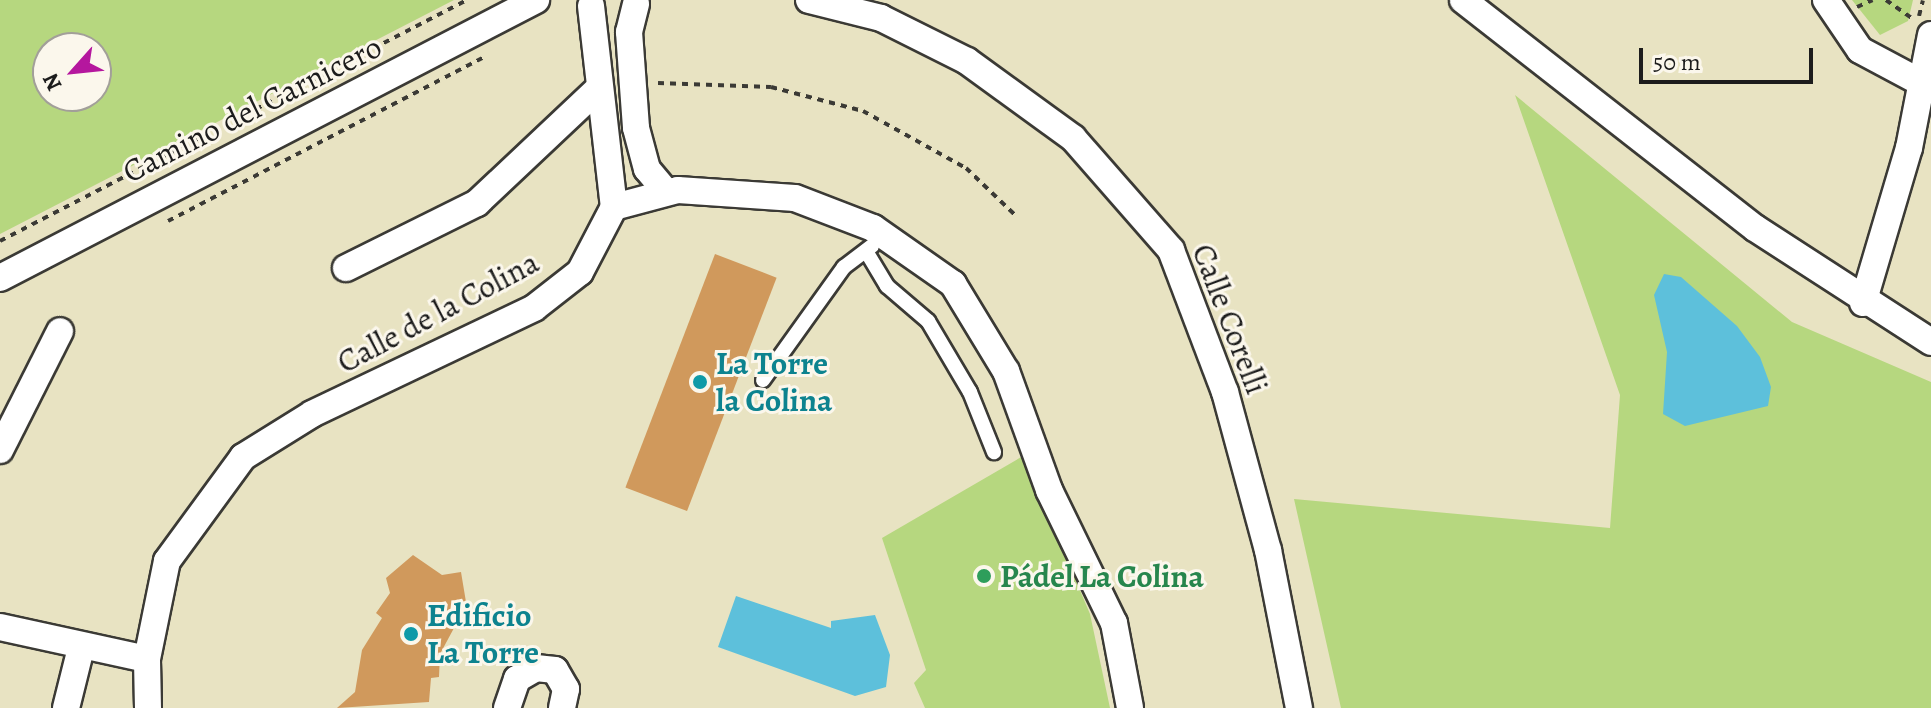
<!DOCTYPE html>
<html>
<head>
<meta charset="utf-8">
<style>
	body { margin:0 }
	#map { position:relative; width:1931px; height:708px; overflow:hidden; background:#e8e3c2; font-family:Alegreya,serif }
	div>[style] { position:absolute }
	.green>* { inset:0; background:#b6d77f }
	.water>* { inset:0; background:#5dc0db }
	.building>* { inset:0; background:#d0995c; transform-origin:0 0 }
	.path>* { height:4px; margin-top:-2px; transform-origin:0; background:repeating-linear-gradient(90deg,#3b3a35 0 6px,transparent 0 12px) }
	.roads { filter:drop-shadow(2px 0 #3b3a35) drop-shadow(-2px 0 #3b3a35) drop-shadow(0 2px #3b3a35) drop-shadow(0 -2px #3b3a35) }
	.lane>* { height:14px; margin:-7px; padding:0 7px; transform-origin:7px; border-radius:7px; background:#fff }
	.street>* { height:26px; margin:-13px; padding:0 13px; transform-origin:13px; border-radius:13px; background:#fff }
	.dots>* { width:22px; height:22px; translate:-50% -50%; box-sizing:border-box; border:4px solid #fbf7ec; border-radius:50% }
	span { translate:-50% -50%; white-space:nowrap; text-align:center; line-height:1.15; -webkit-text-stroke:6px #fbf7ec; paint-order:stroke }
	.street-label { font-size:32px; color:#1c1c1c }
	.culture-label { font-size:32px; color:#0d838f; font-weight:700 }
	.left { translate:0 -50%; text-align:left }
	.leisure-label { font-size:32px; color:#27864d; font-weight:700 }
	.north { position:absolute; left:32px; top:32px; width:80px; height:80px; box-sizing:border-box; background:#fbf7ec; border:2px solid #a29f99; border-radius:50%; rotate:243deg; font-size:22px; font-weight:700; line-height:32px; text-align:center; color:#1c1c1c }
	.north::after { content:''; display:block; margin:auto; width:28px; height:36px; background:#b5179e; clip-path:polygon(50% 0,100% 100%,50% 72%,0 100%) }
	.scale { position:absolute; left:1639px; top:48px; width:174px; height:36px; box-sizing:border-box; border:4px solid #1c1c1c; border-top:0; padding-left:10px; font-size:24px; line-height:28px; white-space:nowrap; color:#1c1c1c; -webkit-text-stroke:6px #fbf7ec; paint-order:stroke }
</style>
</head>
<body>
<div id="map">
	<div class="green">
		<i style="clip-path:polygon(evenodd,0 0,454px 0,0 234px,0 0,48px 48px,96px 48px,96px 96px,48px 96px,48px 48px)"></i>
		<i style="clip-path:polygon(1852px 0,1913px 0,1908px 21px,1880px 35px)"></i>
		<i style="clip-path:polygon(1515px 95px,1792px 322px,1931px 382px,1931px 708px,1341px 708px,1294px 499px,1610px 528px,1620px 395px)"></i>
		<i style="clip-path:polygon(1023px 456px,1090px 614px,1110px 708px,925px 708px,914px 683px,926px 670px,882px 538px)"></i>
	</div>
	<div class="water">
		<i style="clip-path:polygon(1664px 274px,1681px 277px,1737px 326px,1760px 357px,1771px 387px,1768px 406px,1685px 426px,1663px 414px,1667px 352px,1654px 295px)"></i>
		<i style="clip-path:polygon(736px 596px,831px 628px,831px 621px,875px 615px,890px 655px,886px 687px,855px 696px,718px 647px)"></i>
	</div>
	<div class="building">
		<i style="left:715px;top:254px;width:66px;height:250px;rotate:21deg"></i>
		<i style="clip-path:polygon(413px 555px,442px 575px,461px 572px,466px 602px,459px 603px,461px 615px,440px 654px,439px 677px,431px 678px,429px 702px,337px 708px,355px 692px,362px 650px,382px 618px,376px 613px,390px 593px,386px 578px)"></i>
	</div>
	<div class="path">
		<i style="left:1886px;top:0;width:35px;rotate:35deg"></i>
		<i style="left:1857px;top:7px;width:17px;rotate:-24deg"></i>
		<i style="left:1919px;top:16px;width:16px;rotate:-76deg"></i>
		<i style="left:658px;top:83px;width:113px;rotate:2deg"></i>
		<i style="left:771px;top:87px;width:95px;rotate:14.6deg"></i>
		<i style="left:863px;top:111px;width:118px;rotate:29deg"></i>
		<i style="left:966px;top:168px;width:68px;rotate:43.8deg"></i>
		<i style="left:168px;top:221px;width:354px;rotate:-27.4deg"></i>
		<i style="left:0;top:241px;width:526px;rotate:-27.3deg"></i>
	</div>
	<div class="roads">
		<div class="lane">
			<i style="left:866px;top:251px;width:41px;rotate:59deg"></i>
			<i style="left:887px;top:286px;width:54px;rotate:40.5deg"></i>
			<i style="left:928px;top:321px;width:82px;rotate:59.4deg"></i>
			<i style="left:970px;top:392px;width:65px;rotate:68.2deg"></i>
			<i style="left:763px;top:380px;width:139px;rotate:-54.4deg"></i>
			<i style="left:844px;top:267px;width:35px;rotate:-37deg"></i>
		</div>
		<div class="street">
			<i style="left:809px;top:0;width:74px;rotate:14deg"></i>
			<i style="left:881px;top:18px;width:96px;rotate:26.6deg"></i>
			<i style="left:967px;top:61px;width:131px;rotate:36deg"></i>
			<i style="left:1073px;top:138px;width:149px;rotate:48.8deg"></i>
			<i style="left:1171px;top:250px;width:152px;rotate:69.2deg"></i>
			<i style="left:1225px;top:392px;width:164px;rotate:74.8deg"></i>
			<i style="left:1268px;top:550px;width:161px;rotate:78.9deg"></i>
			<i style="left:1463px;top:0;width:370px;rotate:38deg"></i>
			<i style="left:1755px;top:228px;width:210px;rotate:32.9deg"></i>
			<i style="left:1826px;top:0;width:60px;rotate:55.8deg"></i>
			<i style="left:1860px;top:50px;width:68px;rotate:28.1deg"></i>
			<i style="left:636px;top:4px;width:29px;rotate:104deg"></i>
			<i style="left:629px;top:32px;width:96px;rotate:85.8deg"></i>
			<i style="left:636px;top:128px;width:42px;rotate:75deg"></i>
			<i style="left:647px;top:169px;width:30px;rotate:50deg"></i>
			<i style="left:591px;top:6px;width:202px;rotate:83.5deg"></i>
			<i style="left:346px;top:268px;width:146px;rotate:-26.4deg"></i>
			<i style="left:477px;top:203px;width:166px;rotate:-43.3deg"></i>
			<i style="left:0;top:278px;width:604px;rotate:-27.41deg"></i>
			<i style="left:1863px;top:303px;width:162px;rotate:-73.5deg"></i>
			<i style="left:1909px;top:148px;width:115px;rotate:-79deg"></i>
			<i style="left:0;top:450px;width:133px;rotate:-63.2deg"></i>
			<i style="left:0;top:627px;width:150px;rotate:12.3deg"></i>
			<i style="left:66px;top:708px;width:62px;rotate:-76deg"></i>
			<i style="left:148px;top:708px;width:49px;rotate:-91.2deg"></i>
			<i style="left:147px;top:659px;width:100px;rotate:-78.5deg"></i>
			<i style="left:167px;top:561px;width:129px;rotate:-53.8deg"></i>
			<i style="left:243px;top:457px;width:81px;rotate:-31.9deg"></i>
			<i style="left:312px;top:414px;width:246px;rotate:-25.5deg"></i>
			<i style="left:534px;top:308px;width:58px;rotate:-38deg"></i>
			<i style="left:580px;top:272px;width:73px;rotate:-62.4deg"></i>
			<i style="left:614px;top:207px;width:66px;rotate:-14.9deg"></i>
			<i style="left:678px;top:190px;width:117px;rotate:3.9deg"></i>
			<i style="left:795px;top:198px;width:84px;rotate:21deg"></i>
			<i style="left:873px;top:228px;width:98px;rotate:35deg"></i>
			<i style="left:953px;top:284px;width:102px;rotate:58.7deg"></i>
			<i style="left:1006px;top:371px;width:127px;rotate:70.1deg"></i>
			<i style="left:1049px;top:490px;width:148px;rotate:64deg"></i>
			<i style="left:1114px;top:623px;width:86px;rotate:79.3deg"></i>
			<i style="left:507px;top:708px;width:31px;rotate:-71deg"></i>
			<i style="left:517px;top:679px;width:22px;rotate:-30deg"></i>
			<i style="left:536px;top:668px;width:19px;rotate:6deg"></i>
			<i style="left:555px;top:670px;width:22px;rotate:60deg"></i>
			<i style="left:566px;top:689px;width:19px;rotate:102deg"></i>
		</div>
	</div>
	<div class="dots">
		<i style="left:700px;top:382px;background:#0f9aa8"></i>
		<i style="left:984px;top:576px;background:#2e9e5b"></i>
		<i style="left:411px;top:634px;background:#0f9aa8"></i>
	</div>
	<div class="street-label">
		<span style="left:252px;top:109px;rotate:-27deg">Camino del Carnicero</span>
		<span style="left:438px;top:312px;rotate:-28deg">Calle de la Colina</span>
		<span style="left:1230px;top:319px;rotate:69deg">Calle Corelli</span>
	</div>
	<div class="culture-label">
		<span class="left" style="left:716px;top:382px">La Torre<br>la Colina</span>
		<span class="left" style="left:427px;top:634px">Edificio<br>La Torre</span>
	</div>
	<div class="leisure-label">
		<span class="left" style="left:1000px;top:576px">Pádel La Colina</span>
	</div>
	<div class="north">N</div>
	<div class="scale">50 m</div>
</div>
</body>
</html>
